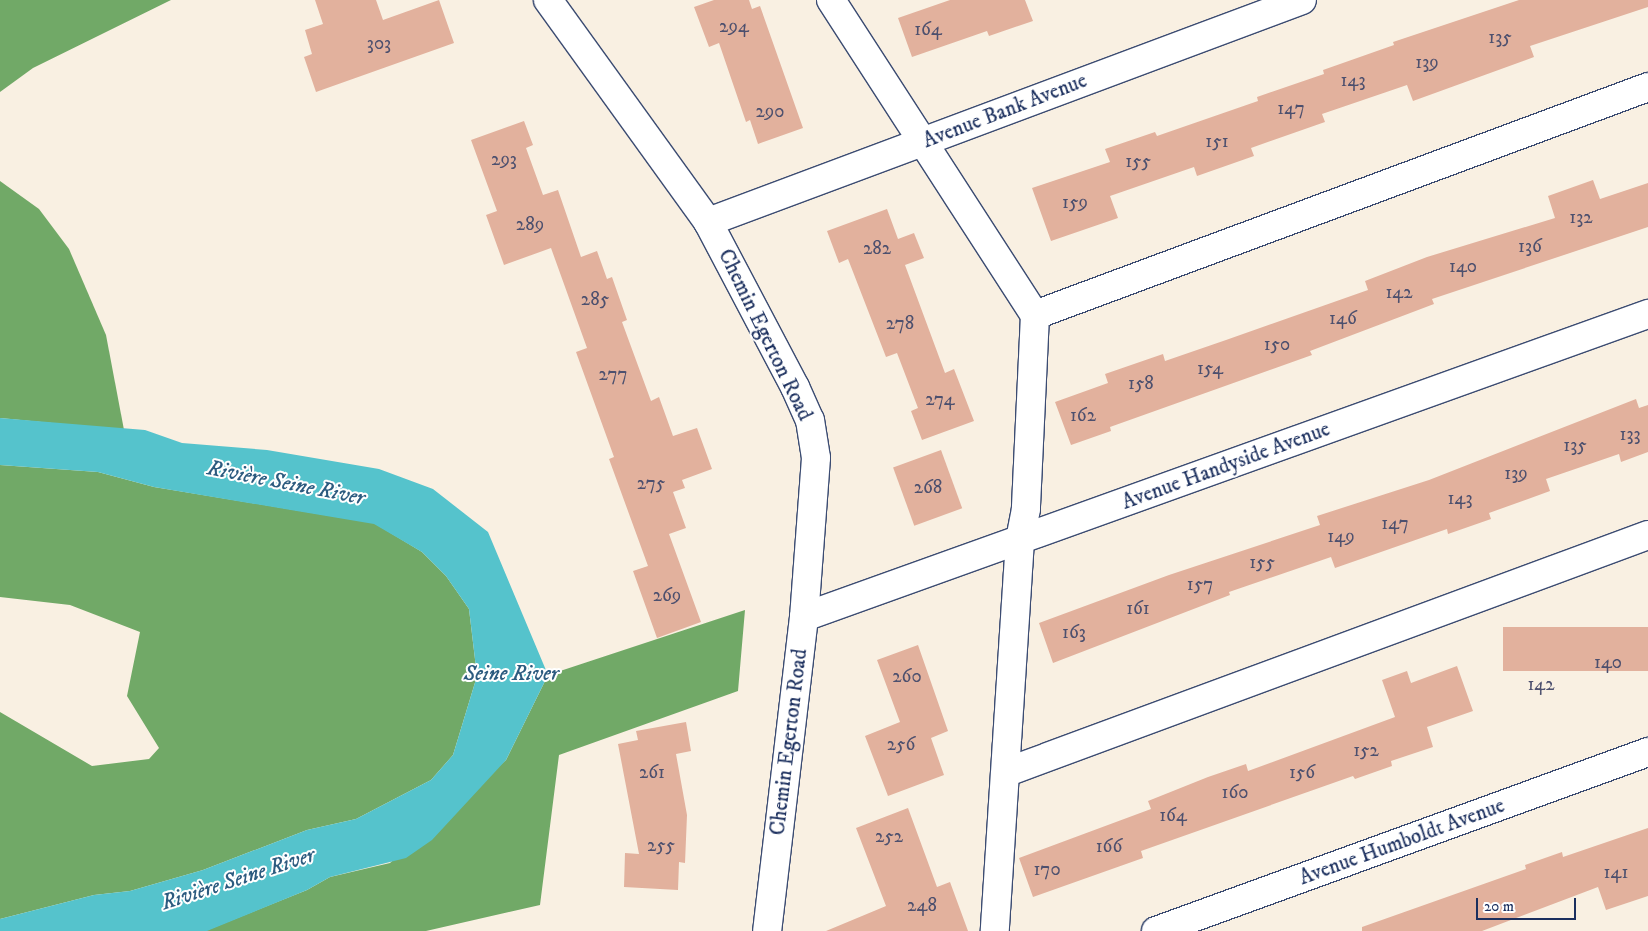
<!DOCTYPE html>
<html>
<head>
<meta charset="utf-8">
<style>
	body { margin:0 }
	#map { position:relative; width:1648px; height:931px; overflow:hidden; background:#f9f0e2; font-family:"IM FELL DW Pica",serif }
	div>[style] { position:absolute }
	.forest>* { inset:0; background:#71a967 }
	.water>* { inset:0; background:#55c3cc }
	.building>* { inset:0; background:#e2b19d; transform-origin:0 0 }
	.roads { filter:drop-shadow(1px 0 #3c4c72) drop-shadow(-1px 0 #3c4c72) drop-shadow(0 1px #3c4c72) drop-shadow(0 -1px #3c4c72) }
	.minor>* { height:28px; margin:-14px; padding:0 14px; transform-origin:14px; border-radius:14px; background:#fff }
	span { translate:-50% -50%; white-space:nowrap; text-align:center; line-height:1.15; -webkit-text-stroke:4px #fff; paint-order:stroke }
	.number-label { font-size:19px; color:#4d506e }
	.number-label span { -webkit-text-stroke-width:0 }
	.street-label { font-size:21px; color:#1b2f5e }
	.water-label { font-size:22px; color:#2c5b7f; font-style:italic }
	.scale { position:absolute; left:1476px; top:898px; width:100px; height:22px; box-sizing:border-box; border:2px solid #1b2f5e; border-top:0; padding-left:6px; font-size:15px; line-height:18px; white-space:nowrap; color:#1b2f5e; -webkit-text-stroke:4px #fff; paint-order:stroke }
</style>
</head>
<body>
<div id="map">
	<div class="forest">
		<i style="clip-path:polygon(0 0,171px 0,33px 68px,0 92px)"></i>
		<i style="clip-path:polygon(0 181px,39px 209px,69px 249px,106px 335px,124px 430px,0 418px)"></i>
		<i style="clip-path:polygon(0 465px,98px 472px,154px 487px,374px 523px,422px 552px,446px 576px,469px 609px,477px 676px,453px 755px,431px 780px,356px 819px,307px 830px,203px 870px,130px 891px,94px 895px,0 919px,0 712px,92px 766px,149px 759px,159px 748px,127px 696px,140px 632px,70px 605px,0 597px)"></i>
		<i style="clip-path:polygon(745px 610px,738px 691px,559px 755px,540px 905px,426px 931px,205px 931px,307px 890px,330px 877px,390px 863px,506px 760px,548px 675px)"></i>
	</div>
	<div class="water">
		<i style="clip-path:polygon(0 418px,145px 430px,182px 443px,267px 450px,379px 469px,433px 489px,488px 532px,548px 675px,506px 760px,432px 840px,406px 858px,330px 877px,307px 890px,207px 931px,0 931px,0 919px,94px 895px,130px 891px,203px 870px,307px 830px,356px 819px,431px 780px,453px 755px,477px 676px,469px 609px,446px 576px,422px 552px,374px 524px,154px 487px,98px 472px,0 465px)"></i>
	</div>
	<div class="building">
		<i style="clip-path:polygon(315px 0,376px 0,383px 20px,439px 0,454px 43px,316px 92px,304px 57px,312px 54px,305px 30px,323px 24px)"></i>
		<i style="clip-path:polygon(714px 0,749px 0,752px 9px,760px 6px,803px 128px,758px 144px,750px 120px,746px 122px,719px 43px,709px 47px,694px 7px)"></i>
		<i style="clip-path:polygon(950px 0,1025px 0,1033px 21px,989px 36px,987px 31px,912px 57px,898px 18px)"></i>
		<i style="clip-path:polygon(1519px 0,1648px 0,1648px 7px,1530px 46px,1534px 57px,1413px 101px,1407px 85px,1322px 114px,1325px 122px,1251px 148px,1254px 156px,1197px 176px,1194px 167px,1110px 196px,1118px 218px,1051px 241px,1032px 188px,1110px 162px,1105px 149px,1155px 132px,1157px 136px,1258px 101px,1257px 97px,1324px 74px,1323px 70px,1394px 45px,1393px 42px)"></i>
		<i style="clip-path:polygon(524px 121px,533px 145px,526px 148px,543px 195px,558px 190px,581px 257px,597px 251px,607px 279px,612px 277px,627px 320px,622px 322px,651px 401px,659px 397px,673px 436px,697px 428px,712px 469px,682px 480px,685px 488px,673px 492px,686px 528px,669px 534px,701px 622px,657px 638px,633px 571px,648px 566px,609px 459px,614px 457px,576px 352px,587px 348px,551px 248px,504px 265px,486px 215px,497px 211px,471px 140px)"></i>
		<i style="clip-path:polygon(1593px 180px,1600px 199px,1648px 183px,1648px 227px,1432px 299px,1434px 304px,1310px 351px,1312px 355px,1110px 427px,1111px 431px,1071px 445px,1055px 402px,1108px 383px,1105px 374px,1163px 354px,1165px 361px,1226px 340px,1368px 290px,1365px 281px,1427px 257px,1555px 218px,1548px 196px)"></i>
		<i style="clip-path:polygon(887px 209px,898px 239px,914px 233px,924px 258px,905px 265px,945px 373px,954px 369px,974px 421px,922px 440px,911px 411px,918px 408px,897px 353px,886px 357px,848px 259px,839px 263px,827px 231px)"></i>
		<i style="clip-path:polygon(1636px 399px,1639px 408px,1648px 405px,1648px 452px,1621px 462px,1619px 454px,1546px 479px,1550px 491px,1489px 513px,1491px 519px,1448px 534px,1447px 529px,1335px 568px,1331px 557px,1229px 592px,1230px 595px,1053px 663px,1039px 623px,1169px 575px,1320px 525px,1317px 516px,1429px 480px)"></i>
		<i style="left:941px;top:450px;width:62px;height:51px;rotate:70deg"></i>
		<i style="left:1648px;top:627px;width:44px;height:145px;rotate:90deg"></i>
		<i style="clip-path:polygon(918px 645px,948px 731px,931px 738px,944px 775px,888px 796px,865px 736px,900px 722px,877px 660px)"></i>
		<i style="clip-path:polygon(1457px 666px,1473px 711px,1427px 727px,1433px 747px,1391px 761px,1392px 766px,1355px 779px,1353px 776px,1141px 851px,1143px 858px,1033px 897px,1019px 858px,1151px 809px,1148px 801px,1208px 777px,1246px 764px,1248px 771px,1395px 717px,1382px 680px,1407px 671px,1411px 683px)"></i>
		<i style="clip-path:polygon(686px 722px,691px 751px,676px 754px,687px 815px,685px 863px,679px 862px,678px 890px,624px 887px,625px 853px,639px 854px,618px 744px,638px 740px,636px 731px)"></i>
		<i style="clip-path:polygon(908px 808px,937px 887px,950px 882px,968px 931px,826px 931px,886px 906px,856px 828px)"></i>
		<i style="clip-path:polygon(1648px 828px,1648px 896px,1606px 910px,1598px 887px,1482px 931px,1362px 931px,1362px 927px,1526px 869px,1525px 865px,1562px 852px,1563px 857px)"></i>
	</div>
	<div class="roads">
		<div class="minor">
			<i style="left:548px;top:0;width:274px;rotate:54.2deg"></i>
			<i style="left:708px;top:222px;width:187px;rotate:62.2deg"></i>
			<i style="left:795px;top:387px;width:36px;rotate:66deg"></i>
			<i style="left:810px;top:420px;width:38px;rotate:81deg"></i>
			<i style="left:816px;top:458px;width:159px;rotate:94.3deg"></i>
			<i style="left:804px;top:617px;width:316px;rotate:96.7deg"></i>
			<i style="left:831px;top:0;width:375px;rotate:57.1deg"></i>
			<i style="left:1035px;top:315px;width:194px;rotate:92.7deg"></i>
			<i style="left:1026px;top:509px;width:32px;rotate:101deg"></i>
			<i style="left:1020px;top:540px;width:392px;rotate:93.7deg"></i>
			<i style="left:708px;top:222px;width:634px;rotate:-20.49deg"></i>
			<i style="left:1035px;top:315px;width:654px;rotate:-20.4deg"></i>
			<i style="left:804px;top:617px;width:897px;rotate:-19.75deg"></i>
			<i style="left:1007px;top:772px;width:683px;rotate:-20.29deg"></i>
			<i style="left:1156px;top:931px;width:524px;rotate:-19.99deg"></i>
		</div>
	</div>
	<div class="number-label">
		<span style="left:734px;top:27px">294</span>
		<span style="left:928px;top:30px">164</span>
		<span style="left:1500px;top:38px">135</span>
		<span style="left:379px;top:44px">303</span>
		<span style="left:1427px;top:63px">139</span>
		<span style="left:1353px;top:81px">143</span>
		<span style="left:1291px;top:109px">147</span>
		<span style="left:770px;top:112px">290</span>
		<span style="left:1217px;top:142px">151</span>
		<span style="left:504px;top:160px">293</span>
		<span style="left:1138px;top:162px">155</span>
		<span style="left:1075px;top:203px">159</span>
		<span style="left:1581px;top:218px">132</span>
		<span style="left:530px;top:225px">289</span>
		<span style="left:1530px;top:247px">136</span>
		<span style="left:877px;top:249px">282</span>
		<span style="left:1463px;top:267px">140</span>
		<span style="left:1399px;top:293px">142</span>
		<span style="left:595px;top:300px">285</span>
		<span style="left:1343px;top:319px">146</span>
		<span style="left:900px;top:324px">278</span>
		<span style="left:1277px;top:345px">150</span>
		<span style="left:1210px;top:369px">154</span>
		<span style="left:613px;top:375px">277</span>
		<span style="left:1141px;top:384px">158</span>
		<span style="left:940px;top:400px">274</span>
		<span style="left:1083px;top:416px">162</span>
		<span style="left:1630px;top:435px">133</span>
		<span style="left:1575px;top:446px">135</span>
		<span style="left:1516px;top:474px">139</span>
		<span style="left:651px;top:484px">275</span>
		<span style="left:928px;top:488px">268</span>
		<span style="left:1460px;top:499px">143</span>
		<span style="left:1395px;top:524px">147</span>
		<span style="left:1341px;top:537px">149</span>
		<span style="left:1262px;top:563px">155</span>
		<span style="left:1200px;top:585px">157</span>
		<span style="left:667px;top:596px">269</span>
		<span style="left:1138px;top:609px">161</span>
		<span style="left:1074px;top:633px">163</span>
		<span style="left:1608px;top:663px">140</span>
		<span style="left:907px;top:677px">260</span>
		<span style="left:1541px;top:685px">142</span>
		<span style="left:901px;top:745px">256</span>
		<span style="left:1366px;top:751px">152</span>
		<span style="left:652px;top:773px">261</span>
		<span style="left:1302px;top:773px">156</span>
		<span style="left:1235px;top:793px">160</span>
		<span style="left:1173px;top:816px">164</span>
		<span style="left:889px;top:837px">252</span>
		<span style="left:661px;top:846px">255</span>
		<span style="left:1109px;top:847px">166</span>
		<span style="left:1047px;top:870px">170</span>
		<span style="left:1616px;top:873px">141</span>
		<span style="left:922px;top:906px">248</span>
	</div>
	<div class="street-label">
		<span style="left:1005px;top:111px;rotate:-21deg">Avenue Bank Avenue</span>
		<span style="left:765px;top:335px;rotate:64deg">Chemin Egerton Road</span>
		<span style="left:1226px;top:466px;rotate:-20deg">Avenue Handyside Avenue</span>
		<span style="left:789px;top:742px;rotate:-83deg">Chemin Egerton Road</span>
		<span style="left:1402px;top:842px;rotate:-20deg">Avenue Humboldt Avenue</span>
	</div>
	<div class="water-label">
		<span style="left:286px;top:483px;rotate:11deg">Rivière Seine River</span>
		<span style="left:511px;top:674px">Seine River</span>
		<span style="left:238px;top:879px;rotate:-18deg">Rivière Seine River</span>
	</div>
	<div class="scale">20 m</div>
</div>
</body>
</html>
